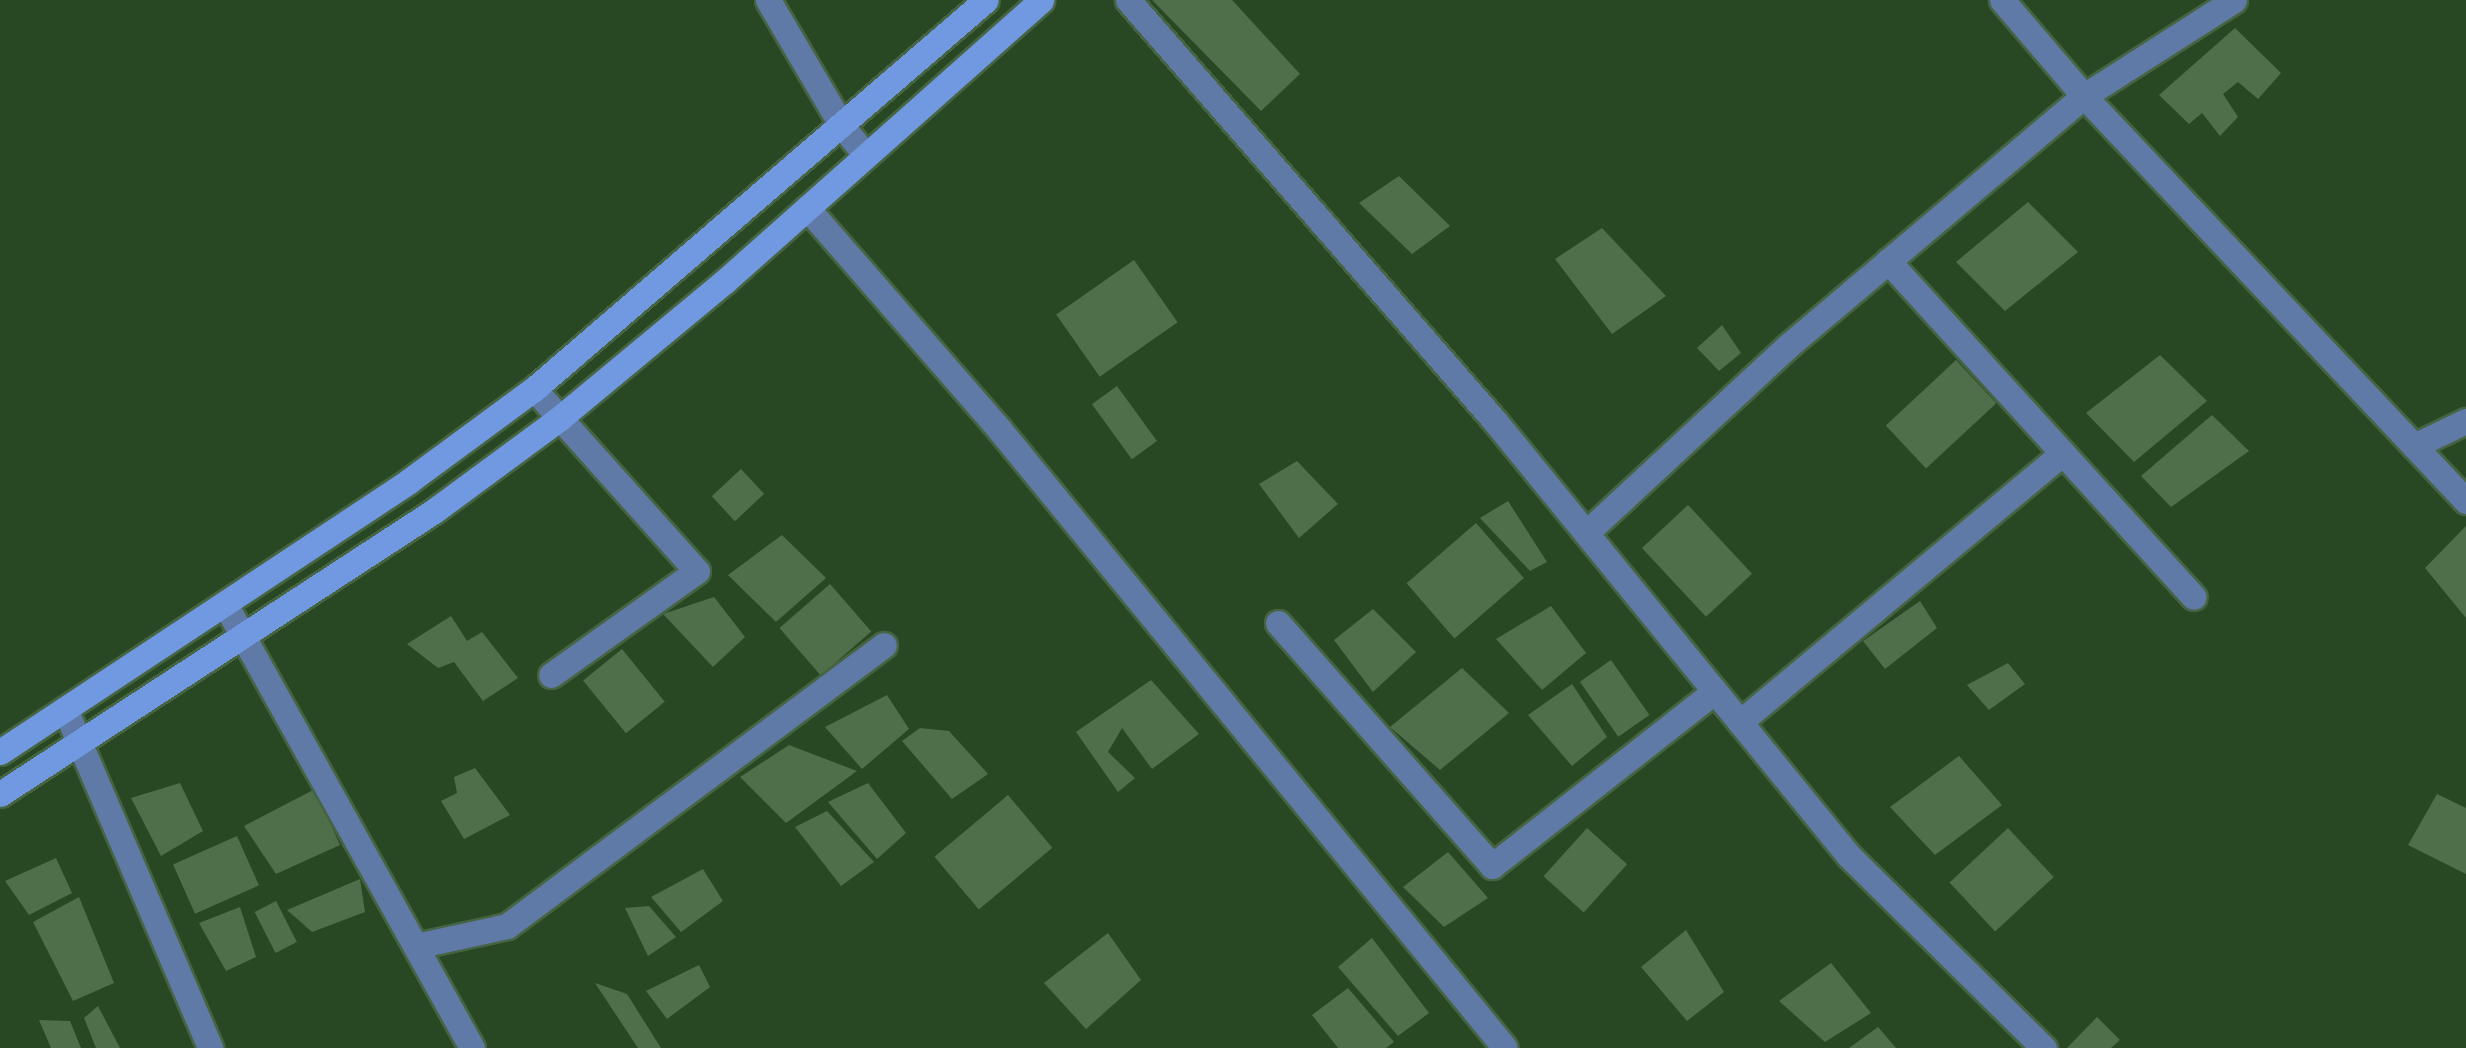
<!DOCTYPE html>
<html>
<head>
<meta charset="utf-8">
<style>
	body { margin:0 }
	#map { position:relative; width:2466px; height:1048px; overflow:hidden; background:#284824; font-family:"IBM Plex Sans",sans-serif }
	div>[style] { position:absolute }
	.building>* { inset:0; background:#4e6f49; transform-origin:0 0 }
	.roads { filter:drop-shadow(2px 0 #466442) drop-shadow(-2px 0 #466442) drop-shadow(0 2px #466442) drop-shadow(0 -2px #466442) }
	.minor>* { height:25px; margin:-12.5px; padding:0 12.5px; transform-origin:12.5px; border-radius:12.5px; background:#607aa7 }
	.tertiary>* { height:25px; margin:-12.5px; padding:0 12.5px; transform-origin:12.5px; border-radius:12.5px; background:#607aa7 }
	.secondary>* { height:25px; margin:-12.5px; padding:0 12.5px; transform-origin:12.5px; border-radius:12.5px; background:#7199e1 }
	span { translate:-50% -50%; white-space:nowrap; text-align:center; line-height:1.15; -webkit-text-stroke:9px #1c2a1a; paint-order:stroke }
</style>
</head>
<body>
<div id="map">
	<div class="building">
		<i style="clip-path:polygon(1152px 0,1232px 0,1300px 74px,1261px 111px)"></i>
		<i style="clip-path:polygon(2235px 28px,2281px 73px,2258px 99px,2238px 82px,2223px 94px,2238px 117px,2220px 136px,2202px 113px,2189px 124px,2159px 95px)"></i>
		<i style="clip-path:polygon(1399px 176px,1450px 226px,1412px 254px,1359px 203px)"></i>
		<i style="clip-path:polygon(2028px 202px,2078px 252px,2005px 311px,1956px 262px)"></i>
		<i style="clip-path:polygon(1602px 228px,1666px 296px,1612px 334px,1555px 259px)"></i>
		<i style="left:1134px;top:260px;width:76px;height:95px;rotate:55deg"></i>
		<i style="clip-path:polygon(1722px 325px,1741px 353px,1719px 371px,1697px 348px)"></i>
		<i style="clip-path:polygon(2160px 355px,2207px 401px,2134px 462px,2086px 413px)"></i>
		<i style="left:1956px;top:360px;width:59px;height:96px;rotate:47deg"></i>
		<i style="left:1117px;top:386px;width:68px;height:31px;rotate:54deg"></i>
		<i style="clip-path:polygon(2212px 415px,2249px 451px,2171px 507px,2141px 476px)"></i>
		<i style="clip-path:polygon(1297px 461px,1338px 504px,1299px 538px,1259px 484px)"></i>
		<i style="left:741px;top:469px;width:34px;height:40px;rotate:47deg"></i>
		<i style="clip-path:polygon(1508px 501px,1547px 562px,1530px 571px,1480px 518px)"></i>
		<i style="left:1688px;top:505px;width:94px;height:63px;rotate:47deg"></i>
		<i style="left:1476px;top:523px;width:73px;height:92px;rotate:49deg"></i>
		<i style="clip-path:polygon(2466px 526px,2466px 618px,2425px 568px)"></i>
		<i style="clip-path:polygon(782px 535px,826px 578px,776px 622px,728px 575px)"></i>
		<i style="left:830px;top:584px;width:63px;height:67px;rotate:49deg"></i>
		<i style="clip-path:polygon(714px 597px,745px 637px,713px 667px,663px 614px)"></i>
		<i style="clip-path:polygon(1920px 601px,1937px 628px,1885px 669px,1863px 641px)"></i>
		<i style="clip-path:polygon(1551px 606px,1586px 653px,1542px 690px,1496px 639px)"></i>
		<i style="clip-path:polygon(1373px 609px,1416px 652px,1373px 692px,1334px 640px)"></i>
		<i style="clip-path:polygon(451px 616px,467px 641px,482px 632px,518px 678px,483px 701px,454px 662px,438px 668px,407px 644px)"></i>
		<i style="left:622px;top:649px;width:68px;height:50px;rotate:51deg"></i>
		<i style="left:1611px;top:660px;width:67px;height:38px;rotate:55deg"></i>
		<i style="clip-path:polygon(2008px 663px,2025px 684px,1989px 710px,1967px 685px)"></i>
		<i style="clip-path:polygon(1462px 668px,1509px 713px,1440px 770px,1390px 727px)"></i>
		<i style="clip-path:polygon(1151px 680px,1199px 734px,1152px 769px,1122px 728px,1108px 752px,1135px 778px,1118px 792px,1076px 732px)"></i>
		<i style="clip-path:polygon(1572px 684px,1607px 737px,1572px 766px,1528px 715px)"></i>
		<i style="clip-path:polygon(887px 695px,909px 729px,862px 769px,825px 727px)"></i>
		<i style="clip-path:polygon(920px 728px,949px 731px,988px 774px,952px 799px,902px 741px)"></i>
		<i style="clip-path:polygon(789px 745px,857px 771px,786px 823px,740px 777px)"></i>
		<i style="clip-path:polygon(1959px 756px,2002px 805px,1935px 855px,1890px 807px)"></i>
		<i style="clip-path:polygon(475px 768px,510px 815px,464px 839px,441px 801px,457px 793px,454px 777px)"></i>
		<i style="clip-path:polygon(180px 783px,203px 831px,161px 856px,131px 798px)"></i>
		<i style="clip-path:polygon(868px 783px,906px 833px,877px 859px,828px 802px)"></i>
		<i style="clip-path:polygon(315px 789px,340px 845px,276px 874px,244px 826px)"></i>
		<i style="clip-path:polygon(2437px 794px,2466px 808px,2466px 874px,2408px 845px)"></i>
		<i style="left:1008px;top:795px;width:69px;height:96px;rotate:50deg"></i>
		<i style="clip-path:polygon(827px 811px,874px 862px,841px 886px,795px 827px)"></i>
		<i style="left:1587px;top:828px;width:54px;height:65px;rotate:42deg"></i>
		<i style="left:2008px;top:828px;width:67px;height:80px;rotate:47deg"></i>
		<i style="left:237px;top:836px;width:54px;height:70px;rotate:66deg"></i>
		<i style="clip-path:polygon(1448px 852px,1488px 898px,1444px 927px,1403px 887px)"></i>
		<i style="clip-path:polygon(56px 858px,72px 893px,29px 915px,5px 881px)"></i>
		<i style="clip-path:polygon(703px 869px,723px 901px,681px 932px,651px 897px)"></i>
		<i style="clip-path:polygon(360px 879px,365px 912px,312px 932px,287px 910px)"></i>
		<i style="clip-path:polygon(79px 897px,114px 983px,73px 1001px,33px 922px)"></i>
		<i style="left:276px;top:901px;width:46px;height:24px;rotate:63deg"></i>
		<i style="clip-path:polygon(649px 906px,676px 937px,648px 956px,625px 908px)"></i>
		<i style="clip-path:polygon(240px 907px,256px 957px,226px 971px,199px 923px)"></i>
		<i style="clip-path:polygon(1686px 930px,1724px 992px,1687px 1021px,1641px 967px)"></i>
		<i style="clip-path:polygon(1108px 933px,1141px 980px,1086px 1029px,1044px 983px)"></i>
		<i style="clip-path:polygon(1372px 938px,1429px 1013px,1398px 1036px,1338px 967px)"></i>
		<i style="clip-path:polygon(1831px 963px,1871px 1013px,1825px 1042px,1779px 1001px)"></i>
		<i style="clip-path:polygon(699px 965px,710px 987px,667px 1019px,646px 991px)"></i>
		<i style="clip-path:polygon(595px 983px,627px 994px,661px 1048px,638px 1048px)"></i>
		<i style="clip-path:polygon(1348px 988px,1394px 1042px,1386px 1048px,1338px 1048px,1312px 1015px)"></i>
		<i style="clip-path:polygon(98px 1006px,120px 1048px,96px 1048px,84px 1018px)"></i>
		<i style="clip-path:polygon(2097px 1017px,2120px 1040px,2111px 1048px,2067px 1048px)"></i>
		<i style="clip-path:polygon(39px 1020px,70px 1021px,81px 1048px,51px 1048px)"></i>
		<i style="clip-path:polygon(1878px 1027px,1896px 1048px,1849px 1048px)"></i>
	</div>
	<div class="roads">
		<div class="minor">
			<i style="left:1128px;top:0;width:557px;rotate:48.93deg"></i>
			<i style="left:1494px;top:420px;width:562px;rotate:50.85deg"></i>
			<i style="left:1849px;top:856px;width:274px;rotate:44.6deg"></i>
			<i style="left:2002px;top:0;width:126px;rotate:49.5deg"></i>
			<i style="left:2084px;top:96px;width:557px;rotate:46.67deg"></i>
			<i style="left:807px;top:208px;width:293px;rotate:49deg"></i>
			<i style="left:999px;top:429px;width:799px;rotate:50.74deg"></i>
			<i style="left:1888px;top:261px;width:454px;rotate:47.7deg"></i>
			<i style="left:534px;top:389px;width:244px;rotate:48.2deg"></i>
			<i style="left:697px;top:571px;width:179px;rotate:144.5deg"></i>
			<i style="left:2414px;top:446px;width:58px;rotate:-25.7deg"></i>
			<i style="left:1586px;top:533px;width:275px;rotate:-42.8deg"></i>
			<i style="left:1788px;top:346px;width:387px;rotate:-40.2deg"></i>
			<i style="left:2084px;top:96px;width:178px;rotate:-32.6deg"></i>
			<i style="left:225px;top:604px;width:508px;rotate:60.91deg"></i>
			<i style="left:1278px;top:623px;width:324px;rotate:48.6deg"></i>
			<i style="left:1492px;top:866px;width:283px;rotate:-38.1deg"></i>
			<i style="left:65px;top:709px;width:369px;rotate:66.8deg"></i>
			<i style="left:1740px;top:722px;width:420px;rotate:-39.8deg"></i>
			<i style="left:416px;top:946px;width:93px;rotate:-12.4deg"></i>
			<i style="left:507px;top:926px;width:470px;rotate:-36.7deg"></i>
		</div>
		<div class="tertiary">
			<i style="left:768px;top:0;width:146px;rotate:59.6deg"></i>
			<i style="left:842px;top:126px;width:36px;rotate:51deg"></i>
		</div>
		<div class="secondary">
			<i style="left:0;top:752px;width:491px;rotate:-33.5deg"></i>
			<i style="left:409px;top:481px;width:155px;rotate:-36.4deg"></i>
			<i style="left:534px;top:389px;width:596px;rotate:-40.72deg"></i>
			<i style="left:0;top:794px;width:518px;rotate:-33.11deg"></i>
			<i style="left:434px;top:511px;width:157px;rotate:-36.4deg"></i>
			<i style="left:560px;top:418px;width:214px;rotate:-39.7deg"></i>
			<i style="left:725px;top:281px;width:423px;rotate:-41.6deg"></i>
		</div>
	</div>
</div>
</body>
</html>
